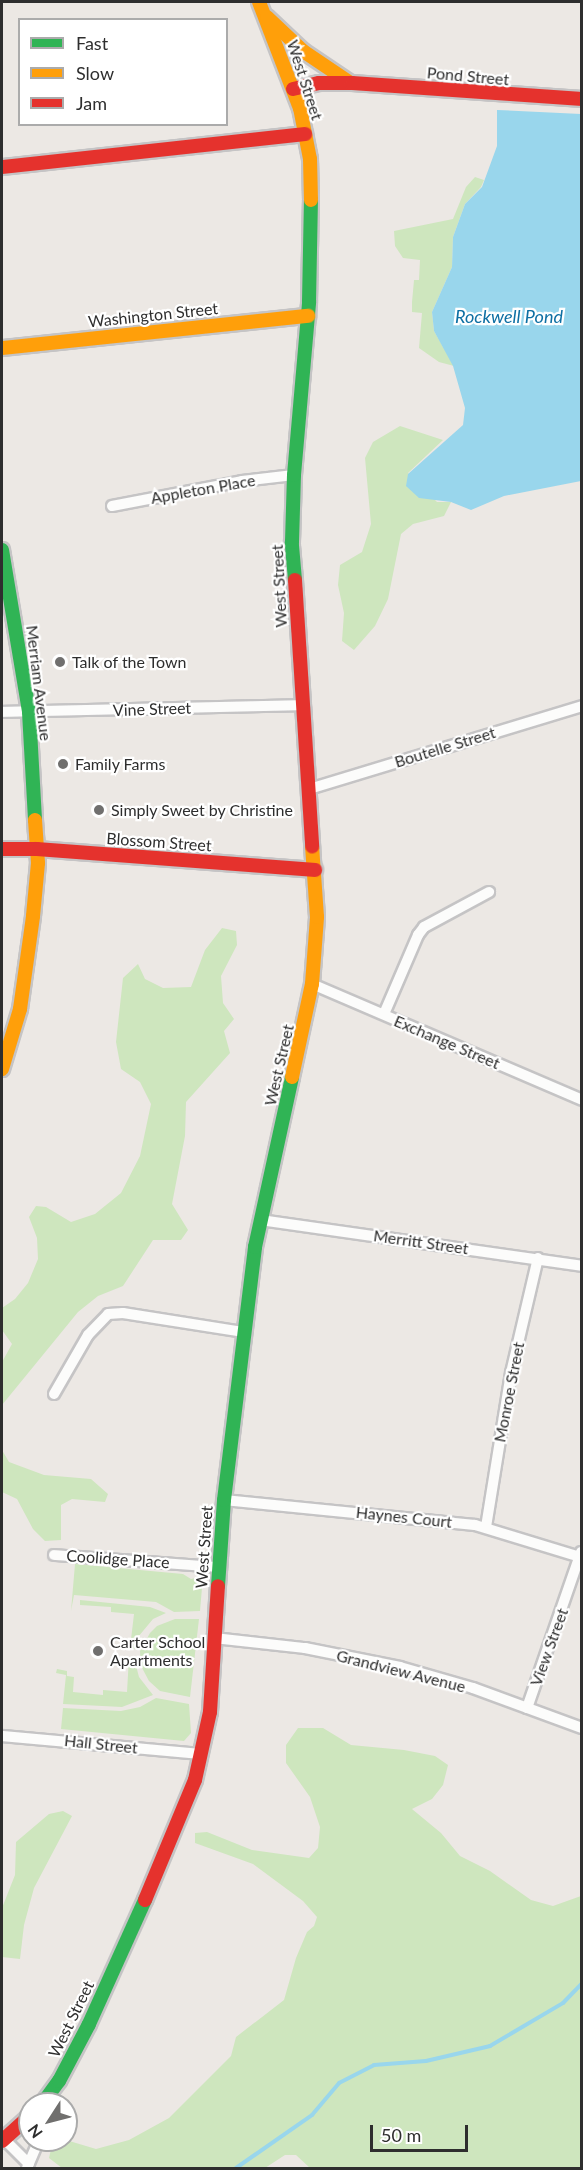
<!DOCTYPE html>
<html>
<head>
<meta charset="utf-8">
<style>
	body { margin:0 }
	#map { position:relative; width:583px; height:2170px; overflow:hidden; background:#ece8e4; font-family:Lato,sans-serif }
	div>[style] { position:absolute }
	.green>* { inset:0; background:#cee6be }
	.water>* { inset:0; background:#99d6ec }
	.stream>* { height:4px; margin:-2px; padding:0 2px; transform-origin:2px; border-radius:2px; background:#99d6ec }
	.roads { filter:drop-shadow(2px 0 #c5c4c5) drop-shadow(-2px 0 #c5c4c5) drop-shadow(0 2px #c5c4c5) drop-shadow(0 -2px #c5c4c5) }
	.street>* { height:10px; margin:-5px; padding:0 5px; transform-origin:5px; border-radius:5px; background:#fcfcfb }
	.fast>* { height:14px; margin:-7px; padding:0 7px; transform-origin:7px; border-radius:7px; background:#30b455 }
	.slow>* { height:14px; margin:-7px; padding:0 7px; transform-origin:7px; border-radius:7px; background:#ff9f0a }
	.jam>* { height:14px; margin:-7px; padding:0 7px; transform-origin:7px; border-radius:7px; background:#e5322d }
	.dots>* { width:16px; height:16px; translate:-50% -50%; box-sizing:border-box; border:3px solid #fff; border-radius:50% }
	span { translate:-50% -50%; white-space:nowrap; text-align:center; line-height:1.15; -webkit-text-stroke:4.5px #fff; paint-order:stroke }
	.street-label { font-size:16px; color:#2e2e2e }
	.poi-label { font-size:16px; color:#2e2e2e }
	.left { translate:0 -50%; text-align:left }
	.water-label { font-size:18px; color:#0d6fa3; font-style:italic }
	.frame { position:absolute; inset:0; border:3px solid #2e2e2e; pointer-events:none }
	.legend { position:absolute; left:18px; top:18px; width:210px; height:108px; box-sizing:border-box; background:#fff; border:2px solid #ababab; margin:0; padding:8px 10px; list-style:none; font-size:18px; color:#2e2e2e }
	.legend li { display:flex; align-items:center; gap:12px; height:30px }
	.legend b { width:30px; border:2px solid #ababab }
	.north { position:absolute; left:18px; top:2092px; width:60px; height:60px; box-sizing:border-box; background:#fff; border:2px solid #ababab; border-radius:50%; rotate:234deg; font-size:16px; font-weight:700; line-height:24px; text-align:center; color:#2e2e2e }
	.north::after { content:''; display:block; margin:auto; width:21px; height:27px; background:#706f6e; clip-path:polygon(50% 0,100% 100%,50% 72%,0 100%) }
	.scale { position:absolute; left:370px; top:2125px; width:98px; height:27px; box-sizing:border-box; border:3px solid #2e2e2e; border-top:0; padding-left:8px; font-size:18px; line-height:21px; white-space:nowrap; color:#2e2e2e; -webkit-text-stroke:4px #fff; paint-order:stroke }
</style>
</head>
<body>
<div id="map">
	<div class="green">
		<i style="clip-path:polygon(475px 177px,484px 180px,481px 187px,465px 204px,453px 237px,452px 267px,432px 312px,434px 331px,454px 366px,439px 362px,419px 348px,422px 313px,412px 312px,412px 302px,414px 280px,419px 280px,420px 260px,403px 258px,395px 246px,394px 231px,453px 219px,466px 187px)"></i>
		<i style="clip-path:polygon(400px 426px,443px 440px,408px 473px,437px 502px,451px 502px,444px 516px,413px 524px,401px 534px,388px 599px,375px 626px,354px 650px,342px 641px,344px 613px,338px 585px,340px 565px,362px 552px,371px 524px,365px 458px,373px 442px)"></i>
		<i style="clip-path:polygon(222px 928px,236px 931px,237px 945px,221px 976px,223px 1003px,234px 1019px,224px 1031px,230px 1053px,186px 1102px,185px 1136px,172px 1204px,188px 1230px,181px 1240px,153px 1240px,123px 1286px,98px 1296px,78px 1312px,2px 1405px,2px 1362px,12px 1344px,2px 1330px,2px 1308px,15px 1299px,28px 1283px,38px 1259px,37px 1238px,29px 1217px,36px 1206px,46px 1207px,71px 1222px,95px 1214px,121px 1193px,140px 1156px,151px 1104px,140px 1082px,121px 1069px,116px 1042px,123px 978px,138px 964px,145px 979px,163px 988px,191px 987px,205px 950px)"></i>
		<i style="clip-path:polygon(2px 1450px,9px 1462px,44px 1475px,91px 1479px,108px 1494px,105px 1502px,72px 1499px,61px 1505px,61px 1540px,45px 1541px,33px 1529px,17px 1499px,2px 1492px)"></i>
		<i style="clip-path:polygon(75px 1564px,183px 1574px,191px 1579px,203px 1576px,200px 1611px,174px 1612px,156px 1602px,74px 1595px,71px 1611px)"></i>
		<i style="clip-path:polygon(80px 1600px,150px 1607px,166px 1613px,153px 1619px,138px 1637px,135px 1649px,130px 1648px,134px 1614px,111px 1612px,111px 1607px,80px 1605px)"></i>
		<i style="clip-path:polygon(175px 1619px,199px 1619px,190px 1697px,160px 1691px,149px 1681px,141px 1666px,140px 1651px,150px 1633px,157px 1626px)"></i>
		<i style="clip-path:polygon(129px 1657px,134px 1658px,139px 1677px,153px 1695px,122px 1707px,63px 1704px,66px 1675px,56px 1673px,57px 1669px,67px 1671px,67px 1676px,74px 1677px,73px 1692px,103px 1695px,103px 1690px,127px 1692px)"></i>
		<i style="clip-path:polygon(156px 1698px,189px 1704px,191px 1733px,184px 1741px,61px 1729px,63px 1708px,121px 1711px,140px 1707px)"></i>
		<i style="clip-path:polygon(298px 1728px,323px 1728px,351px 1745px,404px 1750px,435px 1756px,448px 1765px,443px 1785px,432px 1799px,412px 1809px,441px 1833px,460px 1856px,490px 1871px,531px 1900px,553px 1906px,581px 1896px,581px 2168px,310px 2168px,296px 2155px,285px 2155px,265px 2168px,62px 2168px,49px 2158px,52px 2145px,58px 2140px,66px 2140px,96px 2149px,129px 2140px,169px 2118px,231px 2056px,236px 2037px,284px 2000px,296px 1958px,307px 1932px,314px 1926px,317px 1917px,303px 1901px,253px 1864px,195px 1843px,195px 1833px,207px 1832px,252px 1850px,309px 1858px,318px 1848px,320px 1827px,310px 1797px,286px 1763px,286px 1745px)"></i>
		<i style="clip-path:polygon(63px 1811px,72px 1816px,34px 1888px,24px 1925px,20px 1959px,2px 1957px,2px 1908px,15px 1875px,16px 1842px,49px 1814px)"></i>
	</div>
	<div class="water">
		<i style="clip-path:polygon(497px 110px,581px 114px,581px 481px,504px 496px,471px 510px,451px 502px,419px 498px,406px 486px,408px 474px,463px 425px,465px 408px,453px 366px,434px 331px,432px 312px,452px 267px,453px 237px,465px 204px,482px 187px,497px 146px)"></i>
	</div>
	<div class="stream">
		<i style="left:236px;top:2168px;width:93px;rotate:-34.9deg"></i>
		<i style="left:312px;top:2115px;width:42px;rotate:-49.8deg"></i>
		<i style="left:339px;top:2083px;width:39px;rotate:-27deg"></i>
		<i style="left:374px;top:2065px;width:52px;rotate:-4.4deg"></i>
		<i style="left:426px;top:2061px;width:66px;rotate:-13.2deg"></i>
		<i style="left:490px;top:2046px;width:85px;rotate:-30.5deg"></i>
		<i style="left:563px;top:2003px;width:28px;rotate:-46deg"></i>
	</div>
	<div class="roads">
		<div class="street">
			<i style="left:112px;top:506px;width:132px;rotate:-10.9deg"></i>
			<i style="left:242px;top:481px;width:52px;rotate:-6.6deg"></i>
			<i style="left:2px;top:712px;width:301px;rotate:-1.3deg"></i>
			<i style="left:309px;top:789px;width:285px;rotate:-16.9deg"></i>
			<i style="left:312px;top:984px;width:294px;rotate:23.2deg"></i>
			<i style="left:384px;top:1014px;width:86px;rotate:-66.7deg"></i>
			<i style="left:418px;top:935px;width:10px;rotate:-53deg"></i>
			<i style="left:424px;top:927px;width:74px;rotate:-28.3deg"></i>
			<i style="left:260px;top:1220px;width:325px;rotate:8.1deg"></i>
			<i style="left:54px;top:1394px;width:68px;rotate:-60deg"></i>
			<i style="left:88px;top:1335px;width:29px;rotate:-46deg"></i>
			<i style="left:108px;top:1314px;width:15px;rotate:-4deg"></i>
			<i style="left:123px;top:1313px;width:121px;rotate:9deg"></i>
			<i style="left:224px;top:1500px;width:252px;rotate:5.7deg"></i>
			<i style="left:475px;top:1525px;width:110px;rotate:16.9deg"></i>
			<i style="left:486px;top:1527px;width:156px;rotate:-80.8deg"></i>
			<i style="left:511px;top:1373px;width:118px;rotate:-76.8deg"></i>
			<i style="left:54px;top:1555px;width:164px;rotate:4.2deg"></i>
			<i style="left:214px;top:1638px;width:92px;rotate:6.3deg"></i>
			<i style="left:305px;top:1648px;width:97px;rotate:11.3deg"></i>
			<i style="left:400px;top:1667px;width:76px;rotate:16deg"></i>
			<i style="left:473px;top:1688px;width:116px;rotate:20.2deg"></i>
			<i style="left:527px;top:1708px;width:165px;rotate:-70.9deg"></i>
			<i style="left:2px;top:1736px;width:200px;rotate:5.2deg"></i>
			<i style="left:4px;top:2139px;width:35px;rotate:45deg"></i>
			<i style="left:27px;top:2168px;width:30px;rotate:-67deg"></i>
		</div>
		<div class="fast">
			<i style="left:2px;top:550px;width:164px;rotate:80.5deg"></i>
			<i style="left:29px;top:712px;width:108px;rotate:86.8deg"></i>
			<i style="left:295px;top:580px;width:38px;rotate:-95deg"></i>
			<i style="left:292px;top:542px;width:67px;rotate:-88.3deg"></i>
			<i style="left:294px;top:475px;width:174px;rotate:-85deg"></i>
			<i style="left:309px;top:302px;width:102px;rotate:-88.9deg"></i>
			<i style="left:218px;top:1586px;width:86px;rotate:-86deg"></i>
			<i style="left:224px;top:1500px;width:255px;rotate:-83deg"></i>
			<i style="left:255px;top:1247px;width:174px;rotate:-77.7deg"></i>
			<i style="left:42px;top:2104px;width:29px;rotate:-54deg"></i>
			<i style="left:59px;top:2081px;width:64px;rotate:-62.2deg"></i>
			<i style="left:89px;top:2024px;width:136px;rotate:-65.7deg"></i>
		</div>
		<div class="slow">
			<i style="left:259px;top:2px;width:114px;rotate:68.9deg"></i>
			<i style="left:300px;top:108px;width:52px;rotate:78.9deg"></i>
			<i style="left:310px;top:159px;width:41px;rotate:88.6deg"></i>
			<i style="left:267px;top:17px;width:50px;rotate:43.4deg"></i>
			<i style="left:303px;top:51px;width:55px;rotate:34deg"></i>
			<i style="left:2px;top:348px;width:308px;rotate:-6deg"></i>
			<i style="left:2px;top:1069px;width:63px;rotate:-73.3deg"></i>
			<i style="left:20px;top:1009px;width:94px;rotate:-82deg"></i>
			<i style="left:33px;top:916px;width:53px;rotate:-84.6deg"></i>
			<i style="left:38px;top:863px;width:43px;rotate:-94deg"></i>
			<i style="left:292px;top:1077px;width:95px;rotate:-77.9deg"></i>
			<i style="left:312px;top:984px;width:67px;rotate:-85.7deg"></i>
			<i style="left:317px;top:917px;width:71px;rotate:-94deg"></i>
		</div>
		<div class="jam">
			<i style="left:293px;top:89px;width:27px;rotate:-13deg"></i>
			<i style="left:319px;top:83px;width:33px"></i>
			<i style="left:352px;top:83px;width:231px;rotate:4deg"></i>
			<i style="left:2px;top:167px;width:305px;rotate:-6.2deg"></i>
			<i style="left:295px;top:580px;width:267px;rotate:86.3deg"></i>
			<i style="left:2px;top:849px;width:35px"></i>
			<i style="left:37px;top:849px;width:279px;rotate:4.3deg"></i>
			<i style="left:145px;top:1900px;width:130px;rotate:-67.4deg"></i>
			<i style="left:195px;top:1780px;width:70px;rotate:-77.6deg"></i>
			<i style="left:210px;top:1712px;width:126px;rotate:-86.4deg"></i>
			<i style="left:2px;top:2141px;width:38px;rotate:-42deg"></i>
		</div>
	</div>
	<div class="dots">
		<i style="left:60px;top:662px;background:#706f6e"></i>
		<i style="left:63px;top:764px;background:#706f6e"></i>
		<i style="left:99px;top:810px;background:#706f6e"></i>
		<i style="left:98px;top:1651px;background:#706f6e"></i>
	</div>
	<div class="street-label">
		<span style="left:468px;top:76px;rotate:5deg">Pond Street</span>
		<span style="left:305px;top:80px;rotate:72deg">West Street</span>
		<span style="left:153px;top:315px;rotate:-6deg">Washington Street</span>
		<span style="left:203px;top:489px;rotate:-10deg">Appleton Place</span>
		<span style="left:279px;top:586px;rotate:-93deg">West Street</span>
		<span style="left:39px;top:683px;rotate:83deg">Merriam Avenue</span>
		<span style="left:152px;top:709px;rotate:-2deg">Vine Street</span>
		<span style="left:445px;top:747px;rotate:-17deg">Boutelle Street</span>
		<span style="left:159px;top:842px;rotate:4deg">Blossom Street</span>
		<span style="left:447px;top:1042px;rotate:23deg">Exchange Street</span>
		<span style="left:279px;top:1065px;rotate:-77deg">West Street</span>
		<span style="left:421px;top:1242px;rotate:8deg">Merritt Street</span>
		<span style="left:509px;top:1392px;rotate:-79deg">Monroe Street</span>
		<span style="left:404px;top:1517px;rotate:6deg">Haynes Court</span>
		<span style="left:204px;top:1547px;rotate:-86deg">West Street</span>
		<span style="left:118px;top:1559px;rotate:4deg">Coolidge Place</span>
		<span style="left:549px;top:1647px;rotate:-70deg">View Street</span>
		<span style="left:401px;top:1671px;rotate:14deg">Grandview Avenue</span>
		<span style="left:101px;top:1744px;rotate:6deg">Hall Street</span>
		<span style="left:71px;top:2019px;rotate:-64deg">West Street</span>
	</div>
	<div class="poi-label">
		<span class="left" style="left:72px;top:662px">Talk of the Town</span>
		<span class="left" style="left:75px;top:764px">Family Farms</span>
		<span class="left" style="left:111px;top:810px">Simply Sweet by Christine</span>
		<span class="left" style="left:110px;top:1651px">Carter School<br>Apartments</span>
	</div>
	<div class="water-label">
		<span style="left:509px;top:316px">Rockwell Pond</span>
	</div>
	<div class="frame"></div>
	<ul class="legend">
	<li><b style="height:8px;background:#30b455"></b>Fast</li>
	<li><b style="height:8px;background:#ff9f0a"></b>Slow</li>
	<li><b style="height:8px;background:#e5322d"></b>Jam</li>
	</ul>
	<div class="north">N</div>
	<div class="scale">50 m</div>
</div>
</body>
</html>
